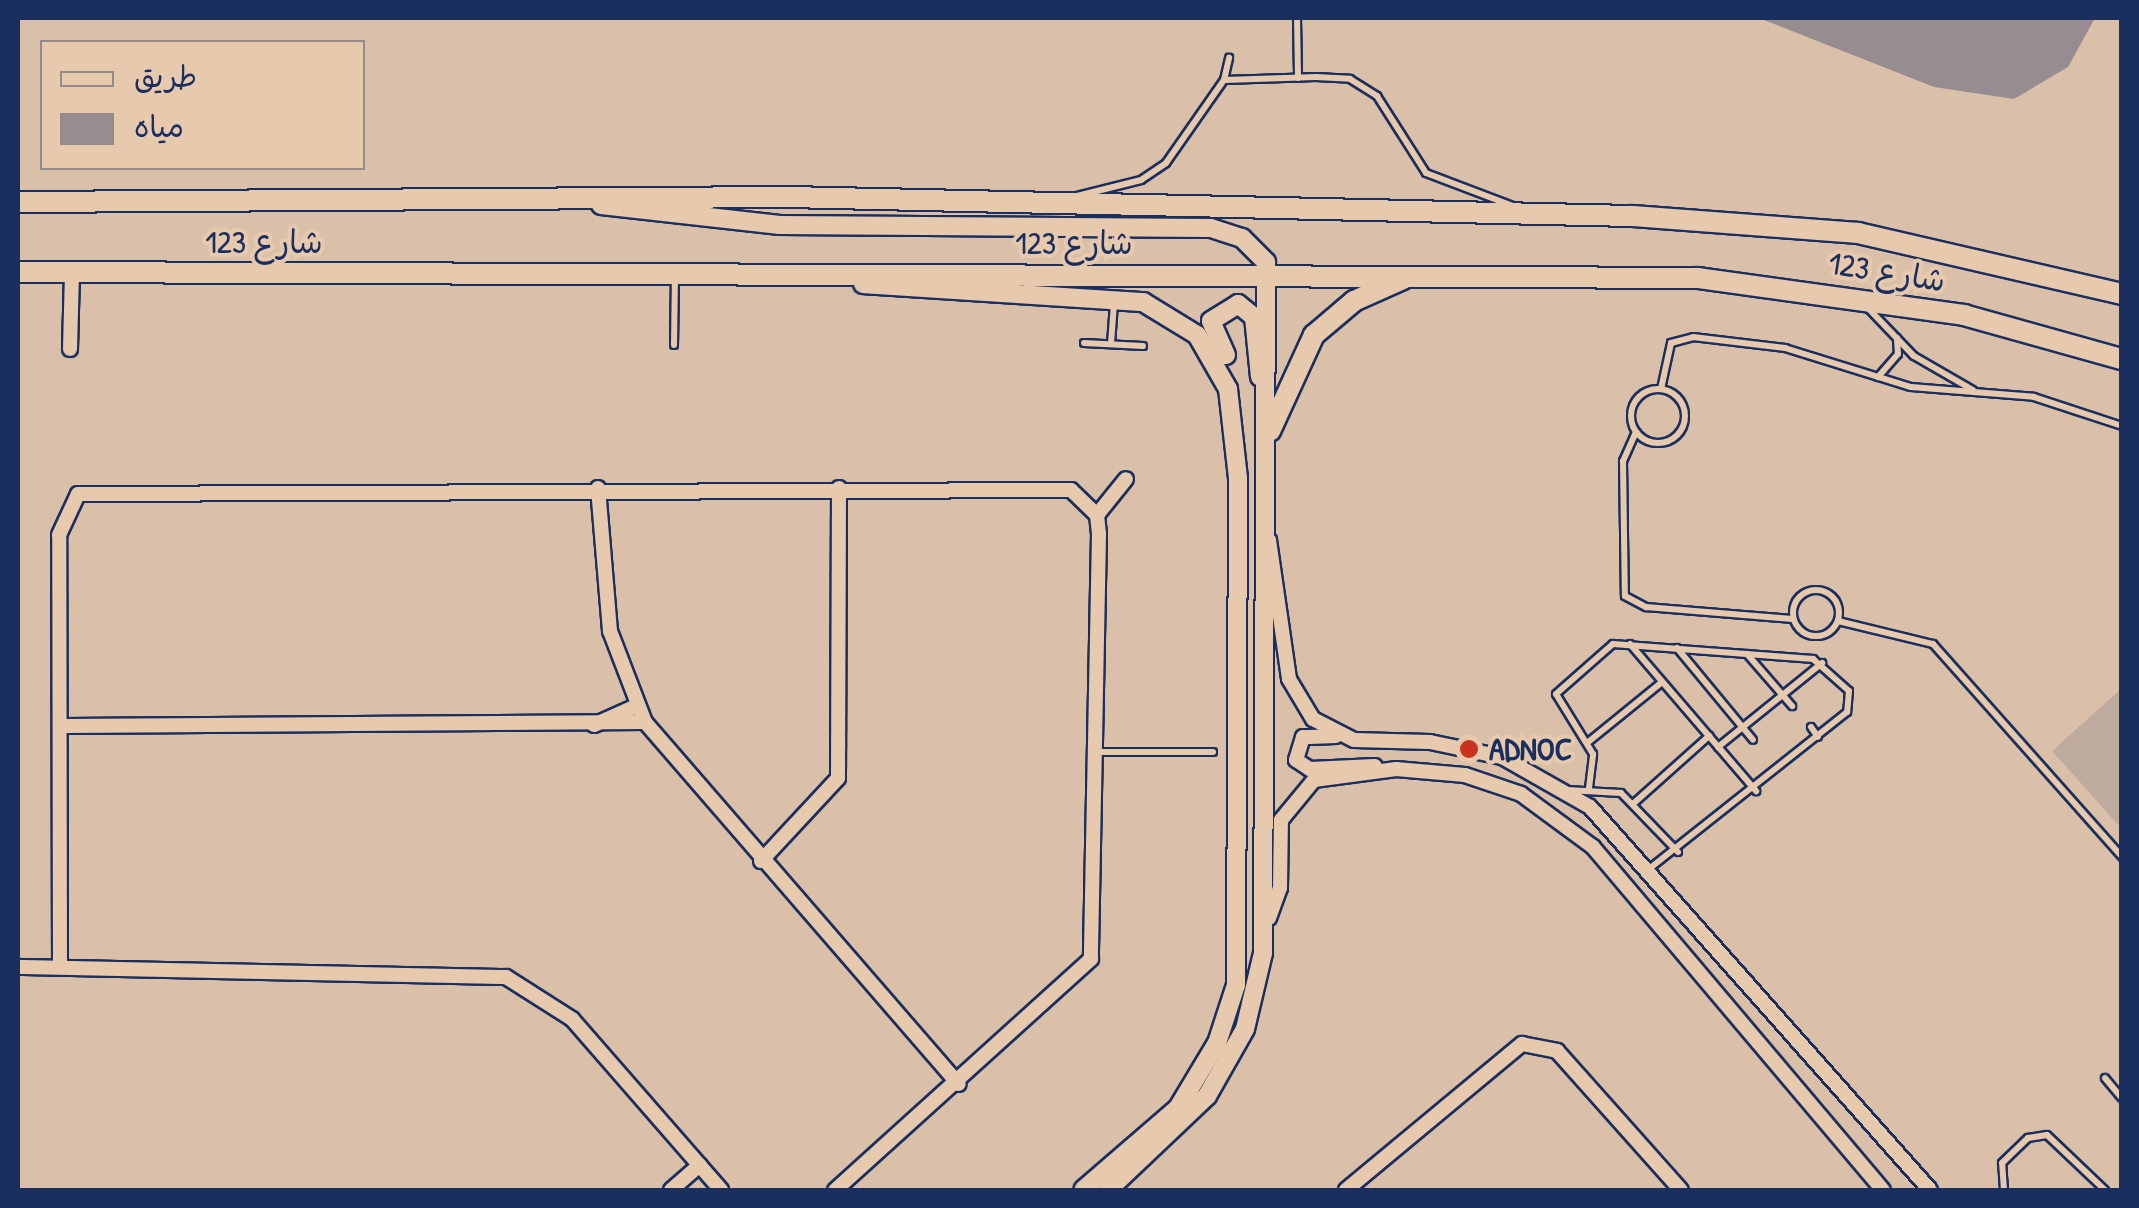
<!DOCTYPE html>
<html>
<head>
<meta charset="utf-8">
<style>
	body { margin:0 }
	#map { position:relative; width:2139px; height:1208px; overflow:hidden; background:#dbc0a9; font-family:"Patrick Hand","Playpen Sans Arabic",sans-serif }
	div>[style] { position:absolute }
	.green>* { inset:0; background:#bfaa9e }
	.water>* { inset:0; background:#978c8f }
	.roads { filter:drop-shadow(2px 0 #1b2f5e) drop-shadow(-2px 0 #1b2f5e) drop-shadow(0 2px #1b2f5e) drop-shadow(0 -2px #1b2f5e) }
	.service>* { height:6px; margin:-3px; padding:0 3px; transform-origin:3px; border-radius:3px; background:#e7c9ae }
	.service>.ring { margin:-3px; padding:0; box-sizing:content-box; background:none; border:6px solid #e7c9ae; border-radius:50% }
	.minor>* { height:14px; margin:-7px; padding:0 7px; transform-origin:7px; border-radius:7px; background:#e7c9ae }
	.tertiary>* { height:18px; margin:-9px; padding:0 9px; transform-origin:9px; border-radius:9px; background:#e7c9ae }
	.secondary>* { height:20px; margin:-10px; padding:0 10px; transform-origin:10px; border-radius:10px; background:#e7c9ae }
	.dots>* { width:28px; height:28px; translate:-50% -50%; box-sizing:border-box; border:5px solid #e7c9ae; border-radius:50% }
	span { translate:-50% -50%; white-space:nowrap; text-align:center; line-height:1.15; -webkit-text-stroke:8px #e7c9ae; paint-order:stroke }
	.street-label { font-size:32px; color:#1b2f5e }
	.poi-label { font-size:32px; color:#1b2f5e; font-weight:700 }
	.left { translate:0 -50%; text-align:left }
	.frame { position:absolute; inset:0; border:20px solid #1b2f5e; pointer-events:none }
	.legend { position:absolute; left:40px; top:40px; width:325px; height:130px; box-sizing:border-box; background:#e7c9ae; border:2px solid #958b8e; margin:0; padding:12px 18px; list-style:none; font-size:30px; color:#1b2f5e }
	.legend li { display:flex; align-items:center; gap:20px; height:50px }
	.legend b { width:50px; border:2px solid #958b8e }
</style>
</head>
<body>
<div id="map">
	<div class="green">
		<i style="clip-path:polygon(2121px 689px,2121px 828px,2052px 751px)"></i>
	</div>
	<div class="water">
		<i style="clip-path:polygon(1759px 18px,2095px 18px,2068px 67px,2014px 99px,1934px 87px)"></i>
	</div>
	<div class="roads">
		<div class="service">
			<i style="left:1297px;top:18px;width:60px;rotate:89deg"></i>
			<i style="left:1224px;top:80px;width:23px;rotate:-77deg"></i>
			<i style="left:1077px;top:196px;width:66px;rotate:-14deg"></i>
			<i style="left:1141px;top:180px;width:30px;rotate:-34deg"></i>
			<i style="left:1166px;top:163px;width:101px;rotate:-55.1deg"></i>
			<i style="left:1224px;top:80px;width:92px;rotate:-1.9deg"></i>
			<i style="left:1316px;top:77px;width:34px;rotate:3deg"></i>
			<i style="left:1350px;top:79px;width:32px;rotate:32deg"></i>
			<i style="left:1377px;top:96px;width:91px;rotate:57.5deg"></i>
			<i style="left:1426px;top:173px;width:93px;rotate:20.8deg"></i>
			<i style="left:1866px;top:306px;width:69px;rotate:46.2deg"></i>
			<i style="left:1914px;top:356px;width:68px;rotate:30deg"></i>
			<i style="left:1084px;top:343px;width:59px;rotate:2.9deg"></i>
			<i style="left:1111px;top:344px;width:41px;rotate:-85.8deg"></i>
			<i style="left:674px;top:345px;width:68px;rotate:-89.2deg"></i>
			<i style="left:1878px;top:377px;width:30px;rotate:-49deg"></i>
			<i style="left:1898px;top:354px;width:16px;rotate:-94deg"></i>
			<i style="left:1661px;top:389px;width:47px;rotate:-77.7deg"></i>
			<i style="left:1671px;top:343px;width:23px;rotate:-15deg"></i>
			<i style="left:1693px;top:337px;width:93px;rotate:6.8deg"></i>
			<i style="left:1785px;top:348px;width:132px;rotate:17.2deg"></i>
			<i style="left:1911px;top:387px;width:123px;rotate:4.6deg"></i>
			<i style="left:2034px;top:397px;width:93px;rotate:18.2deg"></i>
			<i class="ring" style="left:1631px;top:389px;width:48px;height:48px"></i>
			<i style="left:1636px;top:432px;width:32px;rotate:114deg"></i>
			<i style="left:1623px;top:461px;width:135px;rotate:89.2deg"></i>
			<i style="left:1625px;top:596px;width:24px;rotate:28deg"></i>
			<i style="left:1646px;top:607px;width:147px;rotate:4.7deg"></i>
			<i class="ring" style="left:1793px;top:590px;width:40px;height:40px"></i>
			<i style="left:1838px;top:621px;width:98px;rotate:13.6deg"></i>
			<i style="left:1933px;top:644px;width:285px;rotate:48.4deg"></i>
			<i style="left:1630px;top:644px;width:194px;rotate:49.4deg"></i>
			<i style="left:1677px;top:648px;width:119px;rotate:50.4deg"></i>
			<i style="left:1747px;top:654px;width:69px;rotate:49.1deg"></i>
			<i style="left:1811px;top:727px;width:12px;rotate:55deg"></i>
			<i style="left:1587px;top:743px;width:97px;rotate:-39.1deg"></i>
			<i style="left:1718px;top:747px;width:134px;rotate:-38.9deg"></i>
			<i style="left:1097px;top:752px;width:116px"></i>
			<i style="left:1589px;top:788px;width:34px;rotate:-83deg"></i>
			<i style="left:1593px;top:754px;width:70px;rotate:-121.7deg"></i>
			<i style="left:1556px;top:694px;width:76px;rotate:-41.3deg"></i>
			<i style="left:1613px;top:644px;width:201px;rotate:4.3deg"></i>
			<i style="left:1813px;top:659px;width:48px;rotate:41.6deg"></i>
			<i style="left:1849px;top:691px;width:21px;rotate:95deg"></i>
			<i style="left:1847px;top:712px;width:254px;rotate:141.6deg"></i>
			<i style="left:1567px;top:790px;width:54px;rotate:3.2deg"></i>
			<i style="left:1621px;top:793px;width:82px;rotate:46deg"></i>
			<i style="left:1634px;top:803px;width:101px;rotate:-41.8deg"></i>
			<i style="left:2105px;top:1078px;width:26px;rotate:50deg"></i>
			<i style="left:2004px;top:1190px;width:27px;rotate:-94deg"></i>
			<i style="left:2002px;top:1163px;width:36px;rotate:-44deg"></i>
			<i style="left:2028px;top:1138px;width:19px;rotate:-9deg"></i>
			<i style="left:2047px;top:1135px;width:80px;rotate:43.5deg"></i>
		</div>
		<div class="minor">
			<i style="left:70px;top:349px;width:76px;rotate:-88.5deg"></i>
			<i style="left:598px;top:488px;width:144px;rotate:85.2deg"></i>
			<i style="left:610px;top:631px;width:97px;rotate:69deg"></i>
			<i style="left:645px;top:722px;width:479px;rotate:49.1deg"></i>
			<i style="left:1097px;top:515px;width:46px;rotate:-51.1deg"></i>
			<i style="left:1269px;top:540px;width:140px;rotate:81.8deg"></i>
			<i style="left:1289px;top:679px;width:47px;rotate:59deg"></i>
			<i style="left:1313px;top:719px;width:46px;rotate:27.1deg"></i>
			<i style="left:1354px;top:740px;width:76px;rotate:1.5deg"></i>
			<i style="left:1430px;top:742px;width:74px;rotate:11.8deg"></i>
			<i style="left:1502px;top:757px;width:101px;rotate:29.6deg"></i>
			<i style="left:1590px;top:807px;width:512px;rotate:48.4deg"></i>
			<i style="left:594px;top:725px;width:46px;rotate:-24.3deg"></i>
			<i style="left:65px;top:726px;width:580px;rotate:-0.4deg"></i>
			<i style="left:1336px;top:736px;width:33px;rotate:178deg"></i>
			<i style="left:1303px;top:737px;width:24px;rotate:107deg"></i>
			<i style="left:1296px;top:760px;width:17px;rotate:33deg"></i>
			<i style="left:1310px;top:769px;width:65px;rotate:-2.6deg"></i>
			<i style="left:761px;top:861px;width:113px;rotate:-47.1deg"></i>
			<i style="left:838px;top:778px;width:290px;rotate:-89.8deg"></i>
			<i style="left:1269px;top:918px;width:32px;rotate:-70deg"></i>
			<i style="left:1280px;top:888px;width:68px;rotate:-89.2deg"></i>
			<i style="left:1281px;top:820px;width:52px;rotate:-50.5deg"></i>
			<i style="left:1314px;top:780px;width:83px;rotate:-7.6deg"></i>
			<i style="left:1396px;top:769px;width:69px;rotate:5deg"></i>
			<i style="left:1465px;top:775px;width:59px;rotate:18.7deg"></i>
			<i style="left:1521px;top:794px;width:89px;rotate:36.4deg"></i>
			<i style="left:1593px;top:847px;width:449px;rotate:49.8deg"></i>
			<i style="left:18px;top:967px;width:488px;rotate:1.2deg"></i>
			<i style="left:506px;top:977px;width:78px;rotate:32.5deg"></i>
			<i style="left:572px;top:1019px;width:227px;rotate:48.9deg"></i>
			<i style="left:60px;top:967px;width:432px;rotate:-90.1deg"></i>
			<i style="left:59px;top:535px;width:45px;rotate:-65.1deg"></i>
			<i style="left:78px;top:494px;width:993px;rotate:-0.23deg"></i>
			<i style="left:1071px;top:490px;width:36px;rotate:44deg"></i>
			<i style="left:1097px;top:515px;width:19px;rotate:84deg"></i>
			<i style="left:1099px;top:534px;width:425px;rotate:91.1deg"></i>
			<i style="left:1091px;top:959px;width:345px;rotate:137.9deg"></i>
			<i style="left:671px;top:1190px;width:38px;rotate:-41deg"></i>
			<i style="left:1346px;top:1190px;width:229px;rotate:-39.7deg"></i>
			<i style="left:1522px;top:1044px;width:36px;rotate:11deg"></i>
			<i style="left:1557px;top:1051px;width:186px;rotate:48.3deg"></i>
		</div>
		<div class="tertiary">
			<i style="left:601px;top:205px;width:180px;rotate:6.4deg"></i>
			<i style="left:780px;top:225px;width:431px;rotate:0.4deg"></i>
			<i style="left:1211px;top:228px;width:33px;rotate:18deg"></i>
			<i style="left:1242px;top:238px;width:34px;rotate:45deg"></i>
			<i style="left:1266px;top:262px;width:691px;rotate:90.25deg"></i>
			<i style="left:1263px;top:953px;width:78px;rotate:103.3deg"></i>
			<i style="left:1245px;top:1029px;width:77px;rotate:119.6deg"></i>
			<i style="left:1207px;top:1096px;width:137px;rotate:136.5deg"></i>
			<i style="left:863px;top:284px;width:281px;rotate:3.7deg"></i>
			<i style="left:1143px;top:302px;width:63px;rotate:31.4deg"></i>
			<i style="left:1197px;top:335px;width:62px;rotate:60.1deg"></i>
			<i style="left:1228px;top:389px;width:90px;rotate:83.6deg"></i>
			<i style="left:1238px;top:478px;width:507px;rotate:90.23deg"></i>
			<i style="left:1236px;top:985px;width:61px;rotate:108.1deg"></i>
			<i style="left:1217px;top:1043px;width:76px;rotate:121deg"></i>
			<i style="left:1178px;top:1108px;width:125px;rotate:139.2deg"></i>
			<i style="left:1226px;top:355px;width:37px;rotate:-114deg"></i>
			<i style="left:1211px;top:321px;width:32px;rotate:-32deg"></i>
			<i style="left:1238px;top:304px;width:21px;rotate:39deg"></i>
			<i style="left:1254px;top:317px;width:60px;rotate:84.3deg"></i>
		</div>
		<div class="secondary">
			<i style="left:18px;top:202px;width:770px;rotate:-0.37deg"></i>
			<i style="left:788px;top:197px;width:845px;rotate:1.29deg"></i>
			<i style="left:1633px;top:216px;width:226px;rotate:4.3deg"></i>
			<i style="left:1858px;top:233px;width:271px;rotate:13deg"></i>
			<i style="left:18px;top:272px;width:1680px;rotate:0.2deg"></i>
			<i style="left:1698px;top:278px;width:269px;rotate:7.9deg"></i>
			<i style="left:1964px;top:315px;width:164px;rotate:15.6deg"></i>
			<i style="left:1270px;top:431px;width:106px;rotate:-65.4deg"></i>
			<i style="left:1314px;top:335px;width:52px;rotate:-40.4deg"></i>
			<i style="left:1354px;top:301px;width:54px;rotate:-24.2deg"></i>
		</div>
	</div>
	<div class="dots">
		<i style="left:1469px;top:749px;background:#c8321e"></i>
	</div>
	<div class="street-label">
		<span style="left:264px;top:242px">شارع 123</span>
		<span style="left:1074px;top:243px">شارع 123</span>
		<span style="left:1887px;top:272px;rotate:9deg">شارع 123</span>
	</div>
	<div class="poi-label">
		<span class="left" style="left:1489px;top:749px">ADNOC</span>
	</div>
	<div class="frame"></div>
	<ul class="legend">
	<li><b style="height:12px;background:#e7c9ae"></b>طريق</li>
	<li><b style="height:28px;background:#978c8f"></b>مياه</li>
	</ul>
</div>
</body>
</html>
